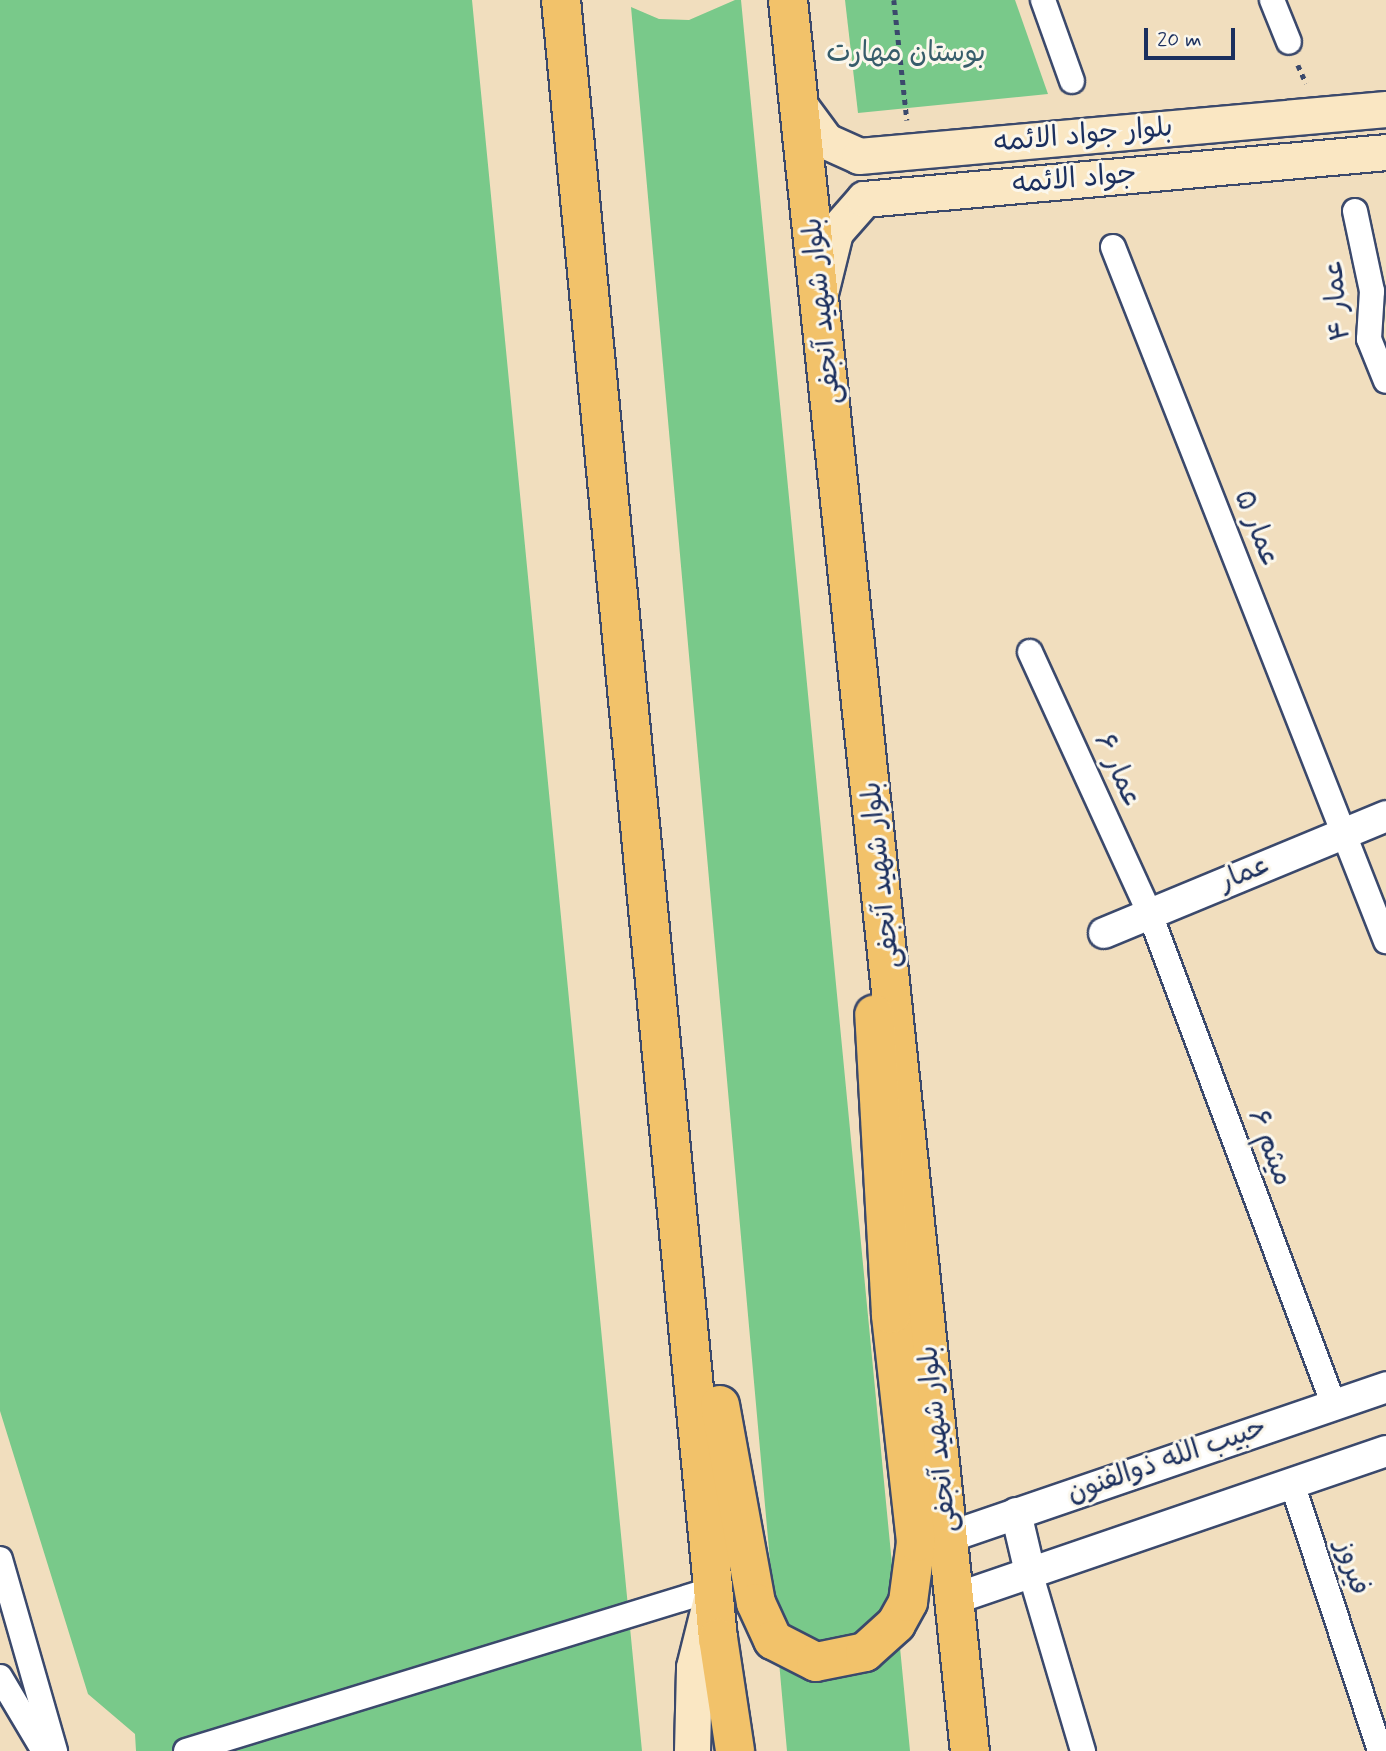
<!DOCTYPE html>
<html>
<head>
<meta charset="utf-8">
<style>
	body { margin:0 }
	#map { position:relative; width:1386px; height:1751px; overflow:hidden; background:#f1debe; font-family:Mynerve,"Playpen Sans Arabic",sans-serif }
	div>[style] { position:absolute }
	.green>* { inset:0; background:#79c98a }
	.path>* { height:4.5px; margin-top:-2.25px; transform-origin:0; background:repeating-linear-gradient(90deg,#3b496c 0 5px,transparent 0 10px) }
	.roads { filter:drop-shadow(2px 0 #3b496c) drop-shadow(-2px 0 #3b496c) drop-shadow(0 2px #3b496c) drop-shadow(0 -2px #3b496c) }
	.minor>* { height:24px; margin:-12px; padding:0 12px; transform-origin:12px; border-radius:12px; background:#fff }
	.tertiary>* { height:30px; margin:-15px; padding:0 15px; transform-origin:15px; border-radius:15px; background:#fff }
	.secondary>* { height:35px; margin:-17.5px; padding:0 17.5px; transform-origin:17.5px; border-radius:17.5px; background:#fae7c3 }
	.primary>* { height:38px; margin:-19px; padding:0 19px; transform-origin:19px; border-radius:19px; background:#f2c26a }
	span { translate:-50% -50%; white-space:nowrap; text-align:center; line-height:1.15; -webkit-text-stroke:6px #fbf7ec; paint-order:stroke }
	.park-label { font-size:28px; color:#375d6b }
	.street-label { font-size:28px; color:#1b2f5e }
	.scale { position:absolute; left:1144px; top:28px; width:91px; height:32px; box-sizing:border-box; border:4px solid #1b2f5e; border-top:0; padding-left:9px; font-size:21px; line-height:24px; white-space:nowrap; color:#1b2f5e; -webkit-text-stroke:5px #fbf7ec; paint-order:stroke }
</style>
</head>
<body>
<div id="map">
	<div class="green">
		<i style="clip-path:polygon(0 0,472px 0,642px 1751px,136px 1751px,135px 1734px,88px 1694px,0 1411px)"></i>
		<i style="clip-path:polygon(735px 0,741px 0,910px 1751px,787px 1751px,631px 7px,659px 19px,689px 20px)"></i>
		<i style="clip-path:polygon(845px 0,1015px 0,1048px 94px,858px 113px)"></i>
	</div>
	<div class="path">
		<i style="left:894px;top:0;width:121px;rotate:83.8deg"></i>
		<i style="left:1298px;top:65px;width:20px;rotate:66deg"></i>
	</div>
	<div class="roads">
		<div class="minor">
			<i style="left:1043px;top:0;width:86px;rotate:70.3deg"></i>
			<i style="left:1272px;top:0;width:45px;rotate:68deg"></i>
			<i style="left:1355px;top:211px;width:82px;rotate:78deg"></i>
			<i style="left:1372px;top:291px;width:48px;rotate:93.6deg"></i>
			<i style="left:1369px;top:339px;width:45px;rotate:68deg"></i>
			<i style="left:1113px;top:247px;width:746px;rotate:68.53deg"></i>
			<i style="left:1030px;top:652px;width:288px;rotate:65.4deg"></i>
			<i style="left:1150px;top:914px;width:522px;rotate:69.48deg"></i>
			<i style="left:1292px;top:1483px;width:282px;rotate:71.8deg"></i>
			<i style="left:0;top:1559px;width:200px;rotate:74deg"></i>
			<i style="left:1030px;top:1572px;width:187px;rotate:73.5deg"></i>
			<i style="left:0;top:1677px;width:86px;rotate:59.3deg"></i>
			<i style="left:186px;top:1751px;width:552px;rotate:-17.06deg"></i>
		</div>
		<div class="tertiary">
			<i style="left:1104px;top:933px;width:305px;rotate:-22.5deg"></i>
			<i style="left:1016px;top:1513px;width:61px;rotate:76.7deg"></i>
			<i style="left:949px;top:1537px;width:462px;rotate:-18.9deg"></i>
			<i style="left:954px;top:1599px;width:457px;rotate:-18.9deg"></i>
		</div>
		<div class="secondary">
			<i style="left:800px;top:106px;width:44px;rotate:53.4deg"></i>
			<i style="left:826px;top:141px;width:36px;rotate:24deg"></i>
			<i style="left:859px;top:156px;width:529px;rotate:-5.1deg"></i>
			<i style="left:821px;top:289px;width:59px;rotate:-76.2deg"></i>
			<i style="left:835px;top:232px;width:44px;rotate:-48.7deg"></i>
			<i style="left:864px;top:199px;width:524px;rotate:-5.14deg"></i>
			<i style="left:692px;top:1751px;width:84px;rotate:-88.6deg"></i>
			<i style="left:694px;top:1667px;width:70px;rotate:-76deg"></i>
		</div>
		<div class="primary">
			<i style="left:561px;top:0;width:1646px;rotate:84.53deg"></i>
			<i style="left:718px;top:1638px;width:114px;rotate:81.4deg"></i>
			<i style="left:788px;top:0;width:1760px;rotate:84.07deg"></i>
			<i style="left:720px;top:1405px;width:201px;rotate:79.7deg"></i>
			<i style="left:756px;top:1603px;width:41px;rotate:65.3deg"></i>
			<i style="left:773px;top:1640px;width:48px;rotate:27.1deg"></i>
			<i style="left:816px;top:1662px;width:50px;rotate:-11.5deg"></i>
			<i style="left:865px;top:1652px;width:42px;rotate:-42.1deg"></i>
			<i style="left:896px;top:1624px;width:25px;rotate:-61deg"></i>
			<i style="left:908px;top:1602px;width:61px;rotate:-82.4deg"></i>
			<i style="left:916px;top:1542px;width:229px;rotate:-96.3deg"></i>
			<i style="left:891px;top:1314px;width:300px;rotate:-93.2deg"></i>
		</div>
	</div>
	<div class="park-label">
		<span style="left:906px;top:54px">بوستان مهارت</span>
	</div>
	<div class="street-label">
		<span style="left:1083px;top:136px;rotate:-5deg">بلوار جواد الائمه</span>
		<span style="left:1074px;top:180px;rotate:-5deg">جواد الائمه</span>
		<span style="left:1338px;top:300px;rotate:-96deg">عمار ۴</span>
		<span style="left:823px;top:311px;rotate:-96deg">بلوار شهید آنجفی</span>
		<span style="left:1256px;top:529px;rotate:68deg">عمار ۵</span>
		<span style="left:1117px;top:771px;rotate:65deg">عمار ۶</span>
		<span style="left:1245px;top:874px;rotate:-23deg">عمار</span>
		<span style="left:882px;top:875px;rotate:-96deg">بلوار شهید آنجفی</span>
		<span style="left:1269px;top:1148px;rotate:69deg">میثم ۶</span>
		<span style="left:939px;top:1439px;rotate:-96deg">بلوار شهید آنجفی</span>
		<span style="left:1167px;top:1461px;rotate:-19deg">حبیب الله ذوالفنون</span>
		<span style="left:1351px;top:1568px;rotate:72deg">فیروز</span>
	</div>
	<div class="scale">20 m</div>
</div>
</body>
</html>
